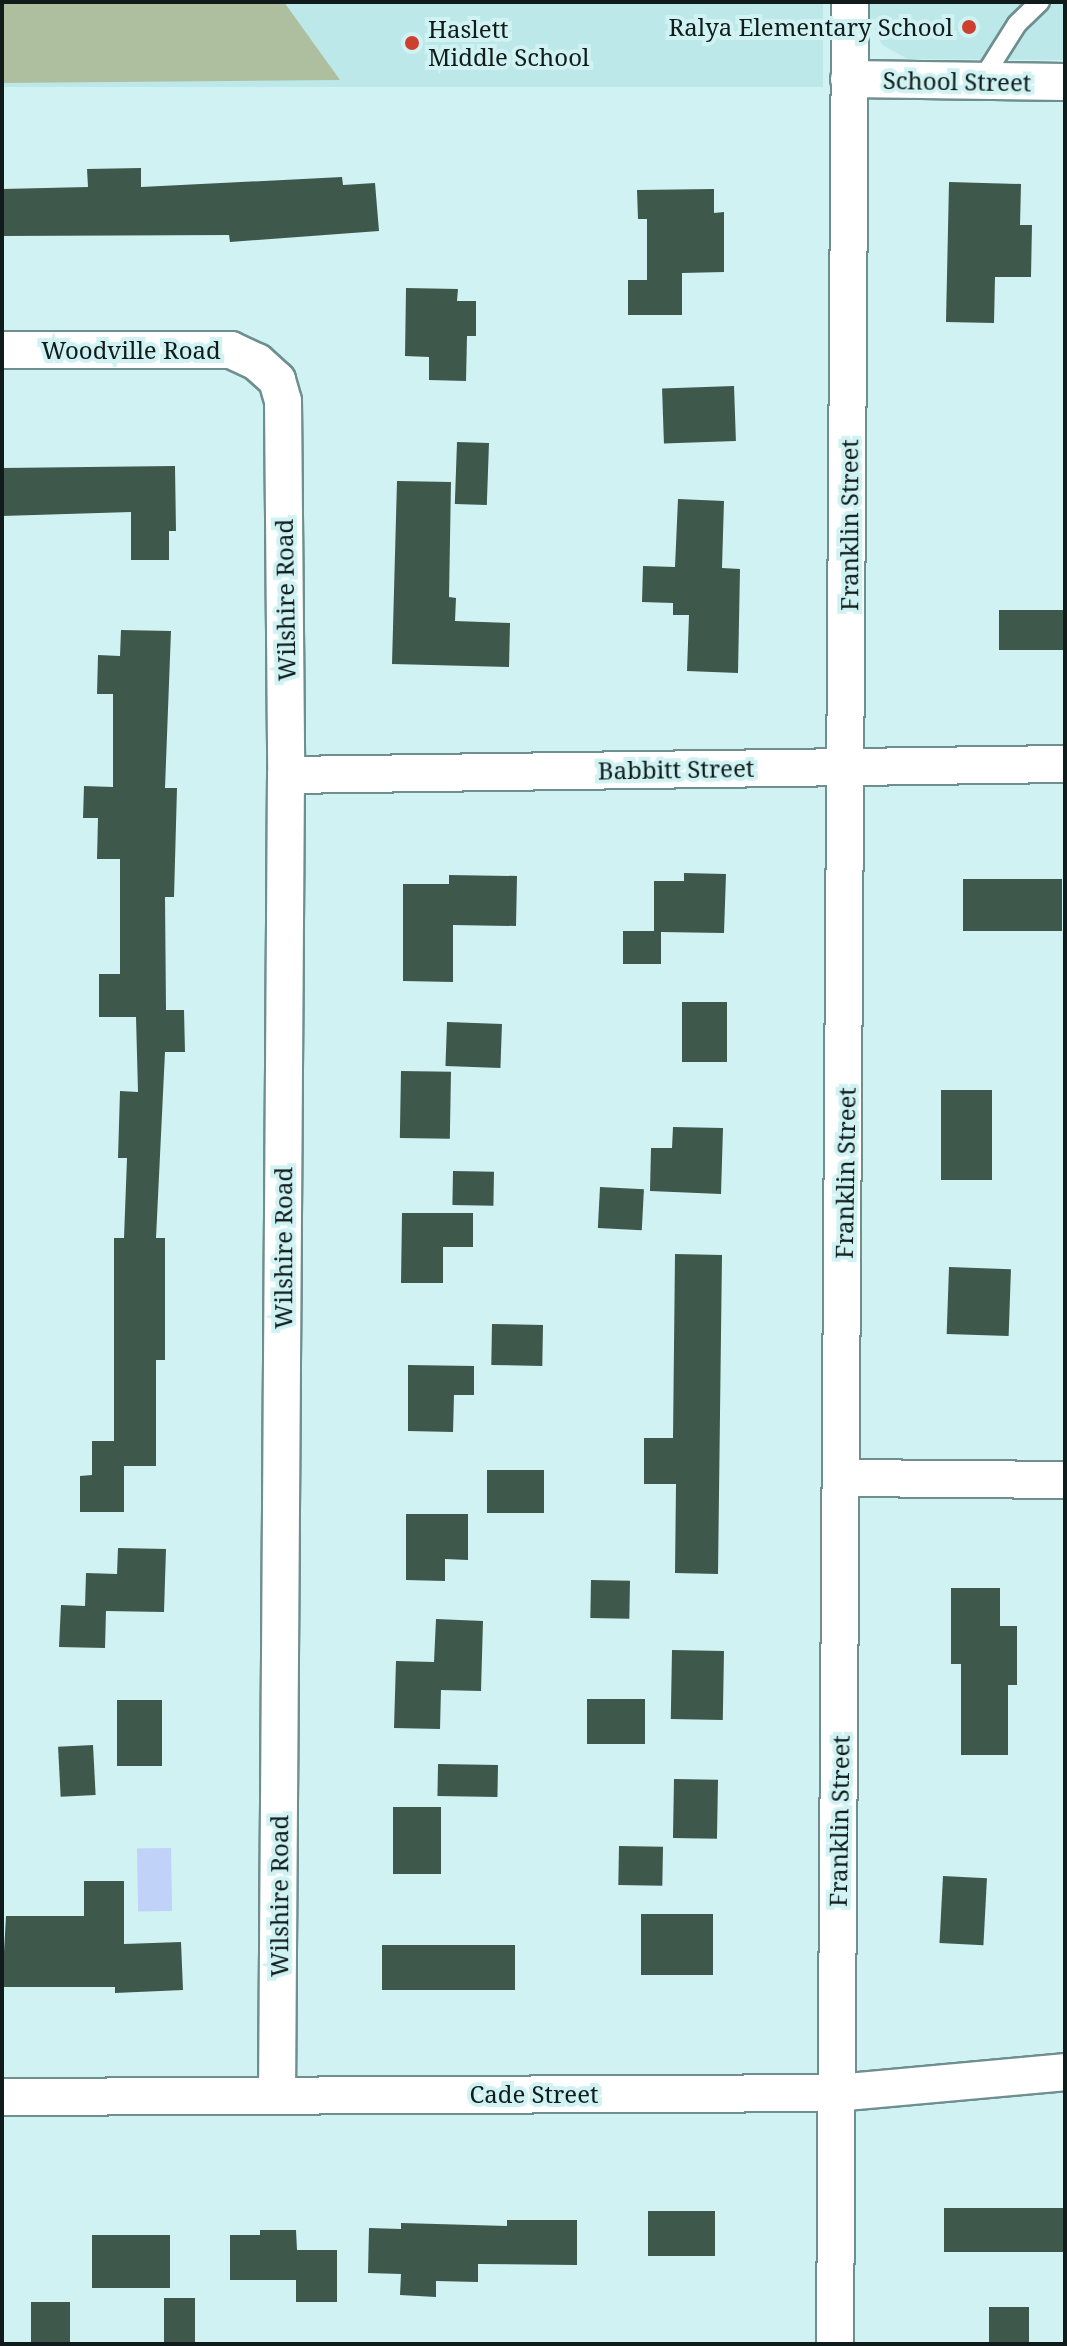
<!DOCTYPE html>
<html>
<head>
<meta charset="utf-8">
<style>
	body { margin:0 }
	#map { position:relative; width:1067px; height:2346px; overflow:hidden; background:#d0f2f3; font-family:"Noto Serif",serif }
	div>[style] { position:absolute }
	.built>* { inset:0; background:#bce8e9; transform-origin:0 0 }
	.green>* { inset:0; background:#aebfa0 }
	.water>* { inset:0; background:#c0d2f7; transform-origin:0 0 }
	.building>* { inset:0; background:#3f584c; transform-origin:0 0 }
	.roads { filter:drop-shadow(2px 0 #6f8f8f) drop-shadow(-2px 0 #6f8f8f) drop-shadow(0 2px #6f8f8f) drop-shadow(0 -2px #6f8f8f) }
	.lane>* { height:18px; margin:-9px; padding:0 9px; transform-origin:9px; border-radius:9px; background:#fff }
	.street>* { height:36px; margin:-18px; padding:0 18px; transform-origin:18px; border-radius:18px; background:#fff }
	.dots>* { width:22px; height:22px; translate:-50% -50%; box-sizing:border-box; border:4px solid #d0f2f3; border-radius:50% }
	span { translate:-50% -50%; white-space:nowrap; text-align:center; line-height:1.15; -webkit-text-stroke:8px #d0f2f3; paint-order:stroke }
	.poi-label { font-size:24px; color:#101c1c }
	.right { translate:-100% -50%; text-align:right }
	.left { translate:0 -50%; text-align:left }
	.street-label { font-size:24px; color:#101c1c }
	.frame { position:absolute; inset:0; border:4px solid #101c1c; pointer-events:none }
</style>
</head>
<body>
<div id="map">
	<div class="built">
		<i style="left:2px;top:2px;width:821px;height:85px"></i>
		<i style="clip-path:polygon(870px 2px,1065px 2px,1065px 60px,908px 59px,882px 45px,870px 20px)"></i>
	</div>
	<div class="green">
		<i style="clip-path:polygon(2px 2px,284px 2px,340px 80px,2px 83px)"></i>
	</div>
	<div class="water">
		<i style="left:171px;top:1848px;width:63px;height:34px;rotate:89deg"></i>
	</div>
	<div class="building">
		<i style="clip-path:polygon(141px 168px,141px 187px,342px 177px,343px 185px,375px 183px,379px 231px,230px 242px,229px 235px,2px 236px,2px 189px,88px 187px,87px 169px)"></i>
		<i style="clip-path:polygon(949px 182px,1021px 184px,1020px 225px,1032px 225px,1031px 277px,995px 277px,994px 323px,946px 322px)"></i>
		<i style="clip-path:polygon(714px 189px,714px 213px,724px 212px,724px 272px,682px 273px,682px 315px,628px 315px,628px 280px,647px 280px,647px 219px,638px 219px,637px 190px)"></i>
		<i style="clip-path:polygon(406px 288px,458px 289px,457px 301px,476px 301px,476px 336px,467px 336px,466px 381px,429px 380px,429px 357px,405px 356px)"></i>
		<i style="left:734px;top:386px;width:55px;height:72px;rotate:88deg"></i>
		<i style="left:457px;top:442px;width:32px;height:62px;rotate:2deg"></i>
		<i style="clip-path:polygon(175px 466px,176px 531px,169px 531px,169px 560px,131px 560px,131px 512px,2px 516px,2px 468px)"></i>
		<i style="clip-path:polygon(397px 481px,451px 482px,449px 597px,456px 598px,455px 621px,510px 623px,509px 667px,392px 664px)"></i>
		<i style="clip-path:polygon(678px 499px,724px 501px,722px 568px,740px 569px,738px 673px,687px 671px,689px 615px,673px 615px,673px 603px,642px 602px,643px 566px,675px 567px)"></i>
		<i style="left:999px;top:610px;width:66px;height:40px"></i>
		<i style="clip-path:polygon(121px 630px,171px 631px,165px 788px,177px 788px,174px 897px,165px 897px,166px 1010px,184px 1010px,185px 1052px,165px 1052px,156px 1238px,165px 1238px,165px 1360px,156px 1360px,156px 1466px,124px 1466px,124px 1512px,80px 1512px,80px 1476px,92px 1475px,92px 1441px,114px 1441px,114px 1238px,124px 1238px,127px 1158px,118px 1158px,120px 1091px,138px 1092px,136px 1017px,99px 1017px,99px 974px,120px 974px,120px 859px,97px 859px,98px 818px,83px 818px,84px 786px,113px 787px,113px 694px,97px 694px,98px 655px,120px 656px)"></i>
		<i style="clip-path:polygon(684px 873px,726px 874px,724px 933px,661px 932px,661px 964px,623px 964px,623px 931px,654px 931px,654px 881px,684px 881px)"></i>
		<i style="clip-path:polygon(449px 875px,517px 876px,516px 926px,453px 925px,453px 982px,403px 981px,403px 884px,449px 884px)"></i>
		<i style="left:1062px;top:879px;width:52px;height:99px;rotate:90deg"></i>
		<i style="left:682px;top:1002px;width:45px;height:60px"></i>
		<i style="left:447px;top:1022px;width:55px;height:44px;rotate:2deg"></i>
		<i style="left:401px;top:1071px;width:50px;height:67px;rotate:1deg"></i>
		<i style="left:941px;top:1090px;width:51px;height:90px"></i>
		<i style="clip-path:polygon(673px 1127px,723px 1128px,721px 1194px,650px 1191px,651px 1148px,672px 1148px)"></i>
		<i style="left:453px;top:1171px;width:41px;height:34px;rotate:1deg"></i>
		<i style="left:600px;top:1187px;width:44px;height:41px;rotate:3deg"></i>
		<i style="clip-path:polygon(402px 1213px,473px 1213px,473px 1247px,443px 1247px,443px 1283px,401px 1283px)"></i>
		<i style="clip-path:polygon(675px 1254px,722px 1255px,718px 1574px,675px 1573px,676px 1484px,644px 1484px,644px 1438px,673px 1438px)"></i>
		<i style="left:949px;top:1267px;width:62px;height:67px;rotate:2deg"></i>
		<i style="left:492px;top:1324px;width:51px;height:41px;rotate:1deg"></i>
		<i style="clip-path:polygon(408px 1365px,474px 1366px,474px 1395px,454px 1395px,453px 1432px,408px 1431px)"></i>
		<i style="left:487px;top:1470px;width:57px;height:43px"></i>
		<i style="clip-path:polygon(406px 1514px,468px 1514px,468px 1560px,445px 1559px,445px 1581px,406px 1580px)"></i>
		<i style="clip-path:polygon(118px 1548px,166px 1549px,164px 1612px,106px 1611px,105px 1648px,59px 1647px,61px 1605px,85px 1606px,86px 1573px,117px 1574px)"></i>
		<i style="left:591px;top:1580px;width:39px;height:38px;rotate:1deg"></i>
		<i style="clip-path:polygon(951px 1588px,1000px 1588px,1000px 1626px,1017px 1626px,1017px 1685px,1008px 1685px,1008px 1755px,961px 1755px,961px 1664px,951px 1664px)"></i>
		<i style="clip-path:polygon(436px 1619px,483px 1621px,481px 1691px,441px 1690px,440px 1729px,394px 1728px,396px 1661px,434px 1662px)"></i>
		<i style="left:672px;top:1650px;width:52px;height:69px;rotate:1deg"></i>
		<i style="left:587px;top:1699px;width:58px;height:45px"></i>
		<i style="left:117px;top:1700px;width:45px;height:66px"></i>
		<i style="left:93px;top:1745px;width:50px;height:35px;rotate:87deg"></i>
		<i style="left:438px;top:1764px;width:60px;height:32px;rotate:1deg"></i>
		<i style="left:674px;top:1779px;width:44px;height:59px;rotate:1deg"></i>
		<i style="left:393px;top:1807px;width:48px;height:67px"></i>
		<i style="left:619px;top:1846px;width:44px;height:39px;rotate:1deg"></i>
		<i style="left:943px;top:1876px;width:44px;height:67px;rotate:3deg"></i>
		<i style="clip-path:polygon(84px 1881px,124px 1881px,124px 1944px,181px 1942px,183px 1990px,115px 1993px,115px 1987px,2px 1987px,6px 1916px,84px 1916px)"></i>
		<i style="left:641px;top:1914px;width:72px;height:61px"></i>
		<i style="left:382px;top:1945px;width:133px;height:45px"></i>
		<i style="left:944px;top:2208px;width:121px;height:44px"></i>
		<i style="left:715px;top:2211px;width:45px;height:67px;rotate:90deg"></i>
		<i style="clip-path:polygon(507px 2220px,577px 2220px,577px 2265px,478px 2264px,478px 2282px,436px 2281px,436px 2297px,400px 2295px,401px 2274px,368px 2273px,369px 2228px,401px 2229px,401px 2223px,507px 2226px)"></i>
		<i style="clip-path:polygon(260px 2230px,296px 2230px,297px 2250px,337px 2250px,337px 2302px,296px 2302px,296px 2280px,230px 2280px,230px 2235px,260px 2235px)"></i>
		<i style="left:170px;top:2235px;width:53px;height:78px;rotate:90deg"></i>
		<i style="left:164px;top:2298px;width:31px;height:46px"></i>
		<i style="left:31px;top:2302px;width:39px;height:42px"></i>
		<i style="left:989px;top:2307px;width:40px;height:37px"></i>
	</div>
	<div class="roads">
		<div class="lane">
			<i style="left:981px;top:81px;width:67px;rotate:-57.7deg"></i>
			<i style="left:1017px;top:24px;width:32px;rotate:-44deg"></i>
		</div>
		<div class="street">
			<i style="left:849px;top:79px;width:216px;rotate:0.8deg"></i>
			<i style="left:2px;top:350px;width:229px"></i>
			<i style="left:231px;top:350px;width:29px;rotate:25deg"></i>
			<i style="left:257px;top:362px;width:27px;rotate:42deg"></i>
			<i style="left:277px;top:380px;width:22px;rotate:74deg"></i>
			<i style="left:283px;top:401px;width:374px;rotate:89.5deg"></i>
			<i style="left:286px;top:775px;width:1321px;rotate:90.39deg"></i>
			<i style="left:286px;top:775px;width:779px;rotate:-0.81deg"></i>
			<i style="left:842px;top:1478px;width:223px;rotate:0.5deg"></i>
			<i style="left:2px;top:2097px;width:834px;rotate:-0.27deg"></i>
			<i style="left:836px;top:2093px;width:230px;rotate:-5.2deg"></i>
			<i style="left:835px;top:2344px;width:2342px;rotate:-89.63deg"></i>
		</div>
	</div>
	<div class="dots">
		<i style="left:969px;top:27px;background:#cd4030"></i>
		<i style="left:412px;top:43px;background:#cd4030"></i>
	</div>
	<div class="poi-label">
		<span class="right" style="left:953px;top:27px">Ralya Elementary School</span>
		<span class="left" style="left:428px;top:43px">Haslett<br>Middle School</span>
	</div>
	<div class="street-label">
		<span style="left:957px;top:81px;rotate:1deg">School Street</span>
		<span style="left:131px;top:350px">Woodville Road</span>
		<span style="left:849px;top:525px;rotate:-90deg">Franklin Street</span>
		<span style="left:285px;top:600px;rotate:-91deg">Wilshire Road</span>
		<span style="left:676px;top:769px;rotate:-1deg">Babbitt Street</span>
		<span style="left:845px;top:1173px;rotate:-89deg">Franklin Street</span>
		<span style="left:283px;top:1248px;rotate:-90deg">Wilshire Road</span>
		<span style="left:839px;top:1821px;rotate:-89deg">Franklin Street</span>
		<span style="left:279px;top:1896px;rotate:-90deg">Wilshire Road</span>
		<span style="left:534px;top:2094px">Cade Street</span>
	</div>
	<div class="frame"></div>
</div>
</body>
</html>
